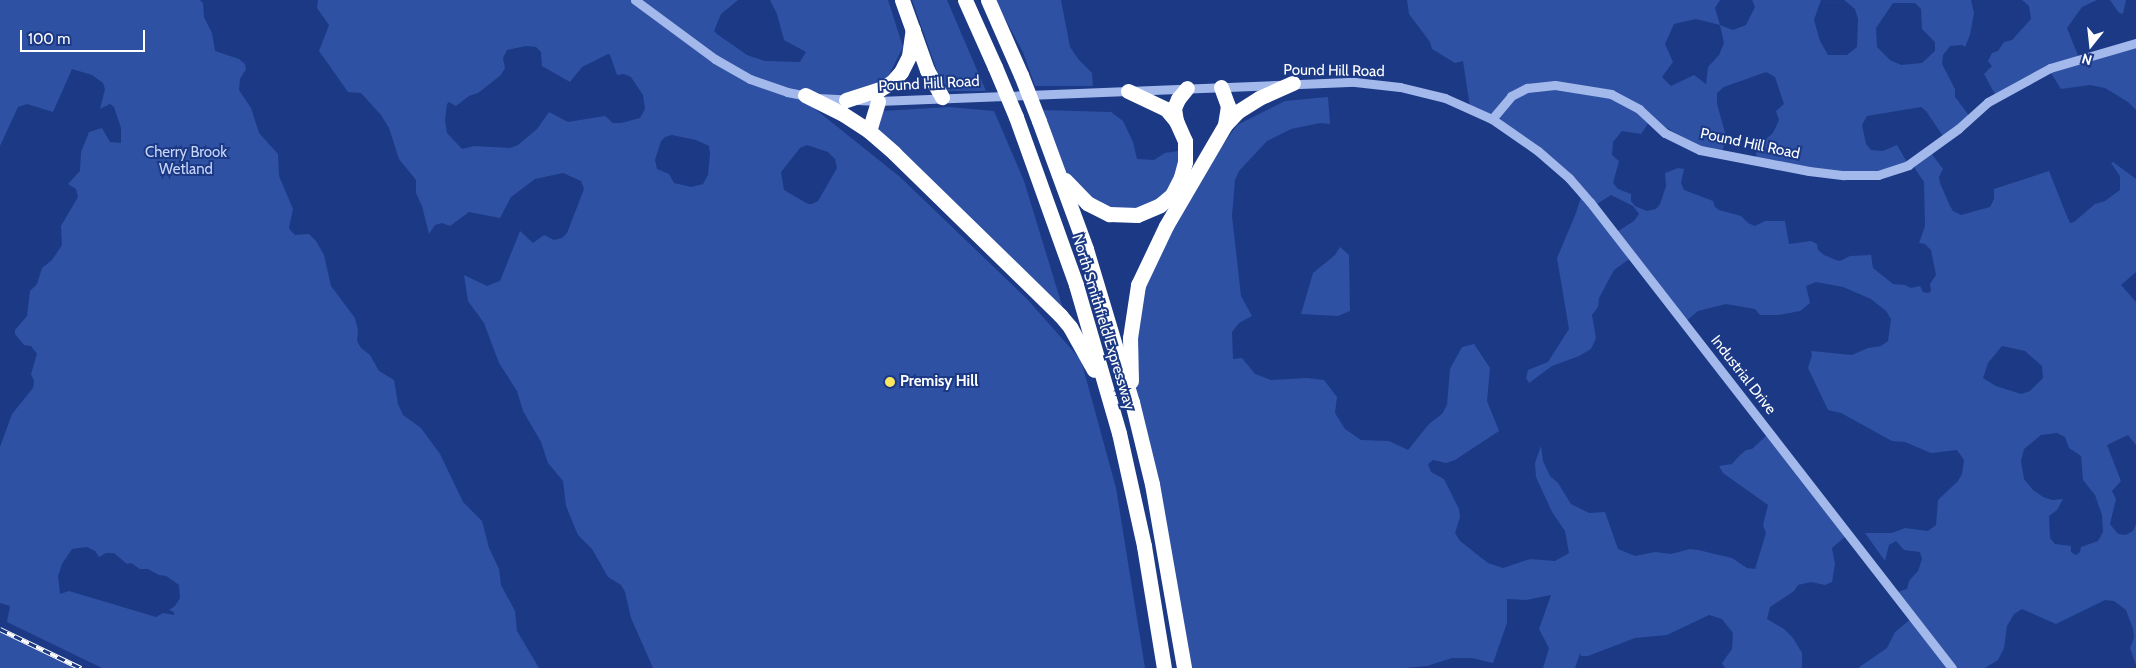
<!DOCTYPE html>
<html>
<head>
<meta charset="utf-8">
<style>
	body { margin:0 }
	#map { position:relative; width:2136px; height:668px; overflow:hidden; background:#1b3985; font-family:Cabin,sans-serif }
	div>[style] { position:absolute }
	.green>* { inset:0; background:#2f51a3 }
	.tertiary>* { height:9px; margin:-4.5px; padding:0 4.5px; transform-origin:4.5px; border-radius:4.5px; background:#a3b8eb }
	.motorway>* { height:15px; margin:-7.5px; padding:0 7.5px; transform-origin:7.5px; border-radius:7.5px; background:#fff }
	.rail>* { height:4.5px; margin-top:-2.25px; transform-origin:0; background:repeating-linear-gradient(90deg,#1b3985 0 8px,#fff 0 16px); box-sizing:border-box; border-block:1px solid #fff }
	.motorway-bridge>* { height:15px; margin:-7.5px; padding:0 7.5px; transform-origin:7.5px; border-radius:7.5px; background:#fff }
	.dots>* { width:14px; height:14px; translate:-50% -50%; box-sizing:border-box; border:2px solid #1b3985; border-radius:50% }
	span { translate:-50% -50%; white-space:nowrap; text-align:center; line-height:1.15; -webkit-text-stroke:4px #1b3985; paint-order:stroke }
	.street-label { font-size:15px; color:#fff }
	.park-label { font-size:15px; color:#c8d6f8 }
	.poi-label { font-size:15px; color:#fff; font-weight:700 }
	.left { translate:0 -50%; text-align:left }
	.north { position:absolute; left:2066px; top:20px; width:50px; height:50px; -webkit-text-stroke:4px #1b3985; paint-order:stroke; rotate:196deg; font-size:14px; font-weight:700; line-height:20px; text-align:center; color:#fff }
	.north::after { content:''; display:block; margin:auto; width:18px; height:22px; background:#fff; clip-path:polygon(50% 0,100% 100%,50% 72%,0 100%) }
	.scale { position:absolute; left:20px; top:30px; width:125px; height:22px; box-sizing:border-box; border:2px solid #fff; border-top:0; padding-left:6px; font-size:15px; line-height:18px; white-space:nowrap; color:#fff; -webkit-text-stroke:4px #1b3985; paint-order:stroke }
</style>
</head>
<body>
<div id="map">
	<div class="green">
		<i style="clip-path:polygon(evenodd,0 0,200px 0,203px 3px,204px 17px,212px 33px,215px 51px,239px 59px,245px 64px,246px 69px,240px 79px,239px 90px,251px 108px,259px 133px,278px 154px,279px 176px,293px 209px,289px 228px,291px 231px,295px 235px,309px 234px,316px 241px,324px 255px,331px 286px,355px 318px,358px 330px,357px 341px,361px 348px,370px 355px,379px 371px,394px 380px,398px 404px,403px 415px,421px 428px,440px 454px,463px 502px,482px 521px,489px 548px,499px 569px,501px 585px,515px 611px,517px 631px,539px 668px,102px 668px,7px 622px,10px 606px,0 603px,0 447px,12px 414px,33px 388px,34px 381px,31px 374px,37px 354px,31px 346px,24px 345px,15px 334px,15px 330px,27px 316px,30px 291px,37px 284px,42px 268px,52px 260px,62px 245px,61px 226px,78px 197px,76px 189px,68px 184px,80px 171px,81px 152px,89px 132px,102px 128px,110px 142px,121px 143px,121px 128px,114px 107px,110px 104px,100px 109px,105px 89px,103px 83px,92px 75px,72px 69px,53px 112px,27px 104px,18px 107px,0 146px,0 0,87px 547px,95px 551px,99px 557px,106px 553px,114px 553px,127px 564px,131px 563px,140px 569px,148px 569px,159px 575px,166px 576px,179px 585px,180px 598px,175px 606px,169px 610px,174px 612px,174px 615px,163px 613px,156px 617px,69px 591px,60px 594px,58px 576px,62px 564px,72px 549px,87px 547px)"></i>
		<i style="clip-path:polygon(evenodd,318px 0,738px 0,721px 14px,714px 31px,717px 34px,747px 55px,765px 61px,800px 62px,806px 52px,784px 40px,777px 14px,770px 0,888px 0,903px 47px,883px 87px,815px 109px,900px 177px,1027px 299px,1081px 360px,1116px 488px,1145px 668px,653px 668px,631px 618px,625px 592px,621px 585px,608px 577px,592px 549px,578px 535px,566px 506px,563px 481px,548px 463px,541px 442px,523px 411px,517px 391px,499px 363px,484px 323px,468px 301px,464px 275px,487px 286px,500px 281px,520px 231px,533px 243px,544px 235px,554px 240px,562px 238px,567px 233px,584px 189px,581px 181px,563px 173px,535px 179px,511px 197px,500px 218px,469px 212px,450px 226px,442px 223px,435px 225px,429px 234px,422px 206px,416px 193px,416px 180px,399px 159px,389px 128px,381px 115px,361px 93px,348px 92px,319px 51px,329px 25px,317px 8px,318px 0,526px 46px,536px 47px,541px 52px,542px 66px,570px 82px,582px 67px,608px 54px,610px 55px,617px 75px,624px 74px,631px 77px,643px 95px,645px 109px,640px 118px,621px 123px,613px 123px,605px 116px,568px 122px,549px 112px,537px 129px,518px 145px,510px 148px,474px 146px,462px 149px,447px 133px,445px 120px,447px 104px,449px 102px,456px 106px,469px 96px,478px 93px,501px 75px,505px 68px,503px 58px,507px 50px,526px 46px,318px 0,672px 135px,696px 140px,709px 146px,710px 154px,708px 175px,703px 184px,691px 187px,674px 183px,669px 174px,657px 169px,655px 160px,661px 141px,665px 137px,672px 135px,318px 0,807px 145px,828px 152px,835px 159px,837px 168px,818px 201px,812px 204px,808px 204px,784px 190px,781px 172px,800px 148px,807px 145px)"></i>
		<i style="clip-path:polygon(912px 0,947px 0,986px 91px,944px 91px)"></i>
		<i style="clip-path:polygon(995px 0,1061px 0,1070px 47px,1079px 60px,1092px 73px,1093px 86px,1035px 86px,1023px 52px)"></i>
		<i style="clip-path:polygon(evenodd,1407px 0,1720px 0,1715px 8px,1720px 25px,1733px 30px,1746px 25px,1755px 7px,1752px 0,1821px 0,1814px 20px,1820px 41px,1828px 55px,1847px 55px,1857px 47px,1858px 19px,1855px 9px,1844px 0,1971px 0,1974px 13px,1970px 35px,1965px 47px,1962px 45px,1950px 46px,1943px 55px,1942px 64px,1955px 89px,1955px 97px,1971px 118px,1945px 139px,1926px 111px,1921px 107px,1867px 116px,1862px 125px,1866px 144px,1871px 150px,1883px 151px,1897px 145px,1908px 164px,1878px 176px,1756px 161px,1757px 139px,1766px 139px,1773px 133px,1779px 120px,1776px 111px,1784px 104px,1775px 77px,1766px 72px,1724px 87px,1717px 93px,1717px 104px,1726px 136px,1722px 153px,1702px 148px,1651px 119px,1641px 134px,1622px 131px,1613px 142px,1612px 155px,1619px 161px,1613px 183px,1618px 189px,1631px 194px,1631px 201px,1635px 206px,1647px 211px,1656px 209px,1660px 204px,1666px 186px,1665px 173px,1678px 168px,1684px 169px,1681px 183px,1684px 190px,1713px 201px,1715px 207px,1719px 210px,1741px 216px,1748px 223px,1755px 226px,1765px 221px,1785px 221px,1789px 244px,1811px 241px,1817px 244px,1818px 250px,1824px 255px,1836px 260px,1840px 261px,1850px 256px,1871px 255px,1873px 268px,1893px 284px,1905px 285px,1911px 288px,1920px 286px,1923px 292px,1928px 293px,1931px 291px,1930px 284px,1936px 275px,1931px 250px,1925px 244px,1919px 243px,1925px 226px,1924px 182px,1912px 164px,1931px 153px,1943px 169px,1939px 177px,1940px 183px,1950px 206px,1953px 211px,1961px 215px,1990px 207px,1994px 199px,1994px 189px,2049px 171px,2066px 214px,2070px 223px,2074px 222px,2095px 204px,2105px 201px,2120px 190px,2120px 176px,2111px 163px,2113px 162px,2136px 179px,2136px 272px,2121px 285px,2136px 302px,2136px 445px,2128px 435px,2107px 445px,2121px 481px,2112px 491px,2116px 499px,2110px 524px,2118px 534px,2126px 535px,2133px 531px,2136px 524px,2136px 665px,2130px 648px,2134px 638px,2133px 629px,2126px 610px,2114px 601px,2105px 600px,2056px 624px,2022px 609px,2014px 614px,2007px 626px,2004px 648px,1998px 660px,1985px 668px,1858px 668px,1887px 648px,1895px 632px,1912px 618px,1894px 593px,1907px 589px,1909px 581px,1918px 571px,1922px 559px,1920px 552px,1904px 550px,1896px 541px,1889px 545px,1885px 561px,1865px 533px,1892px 533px,1905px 528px,1928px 531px,1936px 525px,1938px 500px,1958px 481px,1962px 474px,1964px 460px,1957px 450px,1931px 453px,1905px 442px,1892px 441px,1841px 413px,1828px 410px,1808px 368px,1812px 355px,1811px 351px,1852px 355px,1868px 348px,1881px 346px,1888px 341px,1891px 319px,1886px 311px,1871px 299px,1843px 287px,1816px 282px,1806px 286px,1810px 303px,1800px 311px,1779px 315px,1760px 315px,1755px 309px,1726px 304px,1698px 311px,1685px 322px,1632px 257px,1614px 270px,1599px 298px,1598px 307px,1592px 315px,1596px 338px,1591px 349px,1579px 356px,1552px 366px,1529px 383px,1526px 378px,1528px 370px,1548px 362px,1569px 329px,1557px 258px,1576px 213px,1582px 194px,1547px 159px,1470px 107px,1463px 61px,1455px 63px,1432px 49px,1430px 42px,1409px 14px,1407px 0,1893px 3px,1915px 3px,1921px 9px,1922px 29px,1935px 42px,1935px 51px,1922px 63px,1901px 65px,1890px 60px,1877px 47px,1876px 28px,1893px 3px,1407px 0,1696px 19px,1720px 25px,1724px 43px,1719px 55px,1708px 67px,1706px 84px,1694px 75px,1671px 86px,1662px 77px,1673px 62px,1665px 44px,1674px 24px,1696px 19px,1407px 0,1611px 195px,1633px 206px,1639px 214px,1634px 221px,1615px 233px,1594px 206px,1611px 195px,1407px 0,2002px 346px,2025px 351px,2042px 366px,2043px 378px,2030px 391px,2021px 394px,1996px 386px,1983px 378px,1988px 363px,2002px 346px,1407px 0,2057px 433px,2065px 437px,2069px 448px,2081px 456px,2083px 480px,2095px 495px,2102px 515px,2103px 532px,2098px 541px,2081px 547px,2080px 552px,2076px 555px,2071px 552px,2071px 546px,2055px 544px,2050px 538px,2049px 516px,2057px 510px,2063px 499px,2052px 500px,2043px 497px,2033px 490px,2024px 479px,2021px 461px,2024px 449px,2041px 435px,2057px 433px)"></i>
		<i style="clip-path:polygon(2022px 0,2097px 0,2082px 7px,2067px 28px,2079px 58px,2136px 44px,2136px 110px,2128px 102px,2105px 88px,2090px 85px,2061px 89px,2049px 70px,1997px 98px,1984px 74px,1992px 66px,1988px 61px,1992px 53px,1998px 51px,2004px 42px,2012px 40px,2031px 19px,2029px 6px)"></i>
		<i style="clip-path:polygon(2110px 0,2126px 0,2123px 14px,2119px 13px)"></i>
		<i style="clip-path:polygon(1328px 97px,1330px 124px,1320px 123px,1291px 129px,1267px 141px,1239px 171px,1235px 180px,1232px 216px,1241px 296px,1252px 316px,1239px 323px,1232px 332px,1233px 359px,1242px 358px,1255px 374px,1271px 380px,1307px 378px,1324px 380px,1337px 397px,1335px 413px,1345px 429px,1361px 440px,1389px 441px,1408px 450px,1429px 424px,1442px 414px,1447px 405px,1450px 369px,1462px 347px,1474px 344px,1490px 368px,1487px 401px,1499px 431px,1455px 460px,1446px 463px,1433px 460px,1428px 464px,1431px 472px,1444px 479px,1459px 509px,1460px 517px,1455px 533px,1460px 541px,1488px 563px,1503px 568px,1530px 559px,1555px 561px,1569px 553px,1565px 531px,1552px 512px,1536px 477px,1535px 463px,1541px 446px,1543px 461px,1550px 476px,1558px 483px,1571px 504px,1589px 513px,1605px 512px,1618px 549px,1635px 556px,1655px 552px,1671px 554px,1690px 549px,1698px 550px,1732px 558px,1747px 568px,1755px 569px,1766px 533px,1763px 525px,1768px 505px,1723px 473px,1719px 466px,1732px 464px,1739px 456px,1746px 450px,1752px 449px,1768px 434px,1846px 536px,1832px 548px,1835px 564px,1832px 582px,1825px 585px,1811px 582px,1798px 585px,1794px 591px,1770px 607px,1767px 619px,1784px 629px,1793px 638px,1802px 653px,1802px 668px,1725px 668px,1722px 663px,1732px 649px,1733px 633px,1722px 619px,1709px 615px,1667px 635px,1635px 638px,1588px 656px,1581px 656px,1580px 653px,1575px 668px,1543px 668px,1549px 648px,1539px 629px,1551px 595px,1526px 600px,1507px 599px,1507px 623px,1493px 663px,1472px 658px,1452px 658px,1427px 666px,1405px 668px,1189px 668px,1149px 439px,1132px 375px,1132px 319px,1170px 225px,1175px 227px,1212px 160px,1237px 125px,1285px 101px)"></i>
		<i style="clip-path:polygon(949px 107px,994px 111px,1024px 181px,1064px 312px,877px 129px,882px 111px)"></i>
		<i style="clip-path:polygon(1043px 110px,1111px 112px,1123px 121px,1133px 142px,1137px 159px,1154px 160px,1165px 153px,1184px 150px,1177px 187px,1131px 217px,1071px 190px)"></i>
		<i style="clip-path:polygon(1340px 247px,1349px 255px,1350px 311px,1338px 316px,1301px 314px,1313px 273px,1335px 255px)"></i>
		<i style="clip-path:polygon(0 632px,59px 660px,76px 668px,0 668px)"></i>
	</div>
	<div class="tertiary">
		<i style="left:635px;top:0;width:99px;rotate:36.4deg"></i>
		<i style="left:715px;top:59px;width:40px;rotate:29.7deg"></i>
		<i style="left:750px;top:79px;width:39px;rotate:19deg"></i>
		<i style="left:787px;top:92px;width:31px;rotate:11deg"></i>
		<i style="left:817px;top:98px;width:61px;rotate:2.8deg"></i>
		<i style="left:878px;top:101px;width:477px;rotate:-2.3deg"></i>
		<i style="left:1355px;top:82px;width:45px;rotate:6.3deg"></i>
		<i style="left:1400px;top:87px;width:46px;rotate:13.7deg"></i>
		<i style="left:1445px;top:98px;width:51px;rotate:24.1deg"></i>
		<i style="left:1492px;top:119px;width:56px;rotate:34.8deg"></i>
		<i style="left:1538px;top:151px;width:41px;rotate:41.1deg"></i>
		<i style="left:1569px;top:178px;width:32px;rotate:49deg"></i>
		<i style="left:1590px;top:202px;width:590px;rotate:52.16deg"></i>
		<i style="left:1492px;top:119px;width:30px;rotate:-50deg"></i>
		<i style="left:1511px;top:96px;width:18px;rotate:-27deg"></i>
		<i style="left:1527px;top:88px;width:28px;rotate:-6deg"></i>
		<i style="left:1555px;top:85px;width:57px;rotate:9.1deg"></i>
		<i style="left:1611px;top:94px;width:32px;rotate:28deg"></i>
		<i style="left:1639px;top:109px;width:35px;rotate:43deg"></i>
		<i style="left:1665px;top:133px;width:39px;rotate:26deg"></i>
		<i style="left:1700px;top:150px;width:111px;rotate:10.9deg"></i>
		<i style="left:1809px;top:171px;width:35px;rotate:7deg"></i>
		<i style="left:1844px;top:175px;width:34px"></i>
		<i style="left:1878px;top:175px;width:32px;rotate:-18deg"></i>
		<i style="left:1908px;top:165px;width:62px;rotate:-35.8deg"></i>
		<i style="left:1958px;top:129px;width:40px;rotate:-42deg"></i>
		<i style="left:1988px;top:102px;width:71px;rotate:-28.7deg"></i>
		<i style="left:2050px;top:68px;width:90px;rotate:-16.2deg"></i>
	</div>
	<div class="motorway">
		<i style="left:902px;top:0;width:74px;rotate:70.3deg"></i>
		<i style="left:927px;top:70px;width:31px;rotate:61deg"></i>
		<i style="left:965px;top:0;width:73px;rotate:65.9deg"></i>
		<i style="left:988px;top:0;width:82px;rotate:66.3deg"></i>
		<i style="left:1221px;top:87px;width:20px;rotate:70deg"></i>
		<i style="left:1228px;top:106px;width:19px;rotate:99deg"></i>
		<i style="left:1128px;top:91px;width:42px;rotate:25.3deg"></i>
		<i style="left:1166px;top:109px;width:16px;rotate:50deg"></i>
		<i style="left:805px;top:95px;width:42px;rotate:26.6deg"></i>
		<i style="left:843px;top:114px;width:31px;rotate:33deg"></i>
		<i style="left:869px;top:131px;width:33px;rotate:41deg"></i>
		<i style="left:894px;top:153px;width:232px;rotate:44.3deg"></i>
		<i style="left:1060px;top:315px;width:16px;rotate:50deg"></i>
		<i style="left:1070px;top:327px;width:49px;rotate:60.8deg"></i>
		<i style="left:846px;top:100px;width:36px;rotate:-18deg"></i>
		<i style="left:880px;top:89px;width:14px;rotate:-30deg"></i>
		<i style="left:892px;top:82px;width:13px;rotate:-48deg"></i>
		<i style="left:901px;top:72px;width:18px;rotate:-63deg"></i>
		<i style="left:909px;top:56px;width:27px;rotate:-82deg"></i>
		<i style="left:1016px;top:117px;width:178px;rotate:70.3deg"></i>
		<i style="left:1076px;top:285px;width:154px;rotate:73.8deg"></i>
		<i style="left:1119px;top:433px;width:116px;rotate:77.5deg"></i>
		<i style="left:1144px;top:546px;width:124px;rotate:80.7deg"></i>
		<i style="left:1039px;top:121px;width:136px;rotate:69.8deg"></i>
		<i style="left:1086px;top:249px;width:160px;rotate:73.3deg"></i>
		<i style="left:1132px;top:402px;width:84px;rotate:76.3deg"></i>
		<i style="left:1152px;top:484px;width:187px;rotate:80.1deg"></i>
		<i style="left:869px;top:131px;width:31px;rotate:-73deg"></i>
		<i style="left:1065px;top:180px;width:32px;rotate:46deg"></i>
		<i style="left:1087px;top:203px;width:25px;rotate:27deg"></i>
		<i style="left:1109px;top:214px;width:28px;rotate:2deg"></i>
		<i style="left:1137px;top:215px;width:25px;rotate:-23deg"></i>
		<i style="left:1160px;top:205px;width:16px;rotate:-40deg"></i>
		<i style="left:1172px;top:195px;width:20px;rotate:-63deg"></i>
		<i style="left:1181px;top:177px;width:16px;rotate:-75deg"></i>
		<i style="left:1185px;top:162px;width:21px;rotate:-90deg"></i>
		<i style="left:1185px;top:141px;width:22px;rotate:-114deg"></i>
		<i style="left:1176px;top:121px;width:13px;rotate:-99deg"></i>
		<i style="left:1174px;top:108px;width:10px;rotate:-66deg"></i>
		<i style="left:1178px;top:99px;width:14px;rotate:-51deg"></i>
		<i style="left:1131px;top:381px;width:43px;rotate:-91.3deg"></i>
		<i style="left:1130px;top:338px;width:54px;rotate:-81.4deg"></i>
		<i style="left:1138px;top:285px;width:65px;rotate:-64.6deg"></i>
		<i style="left:1166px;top:226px;width:117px;rotate:-59.7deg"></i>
		<i style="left:1225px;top:125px;width:18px;rotate:-47deg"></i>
		<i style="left:1237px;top:112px;width:26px;rotate:-32deg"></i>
		<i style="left:1259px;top:98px;width:37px;rotate:-24deg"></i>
	</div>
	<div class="rail">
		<i style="left:0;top:629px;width:90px;rotate:25.7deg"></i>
	</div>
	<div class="motorway-bridge">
		<i style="left:995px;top:67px;width:54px;rotate:67.2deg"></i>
		<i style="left:1021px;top:75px;width:49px;rotate:68.6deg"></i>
	</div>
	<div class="dots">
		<i style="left:890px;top:382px;background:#fce760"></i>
	</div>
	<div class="street-label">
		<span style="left:1334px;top:71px;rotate:1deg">Pound Hill Road</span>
		<span style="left:929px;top:84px;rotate:-3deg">Pound Hill Road</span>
		<span style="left:1750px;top:144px;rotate:12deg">Pound Hill Road</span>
		<span style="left:1103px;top:322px;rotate:73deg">North Smithfield Expressway</span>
		<span style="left:1743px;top:375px;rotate:52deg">Industrial Drive</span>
	</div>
	<div class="park-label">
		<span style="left:186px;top:161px">Cherry Brook<br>Wetland</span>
	</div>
	<div class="poi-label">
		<span class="left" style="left:900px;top:382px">Premisy Hill</span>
	</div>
	<div class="north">N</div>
	<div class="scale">100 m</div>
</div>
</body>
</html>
